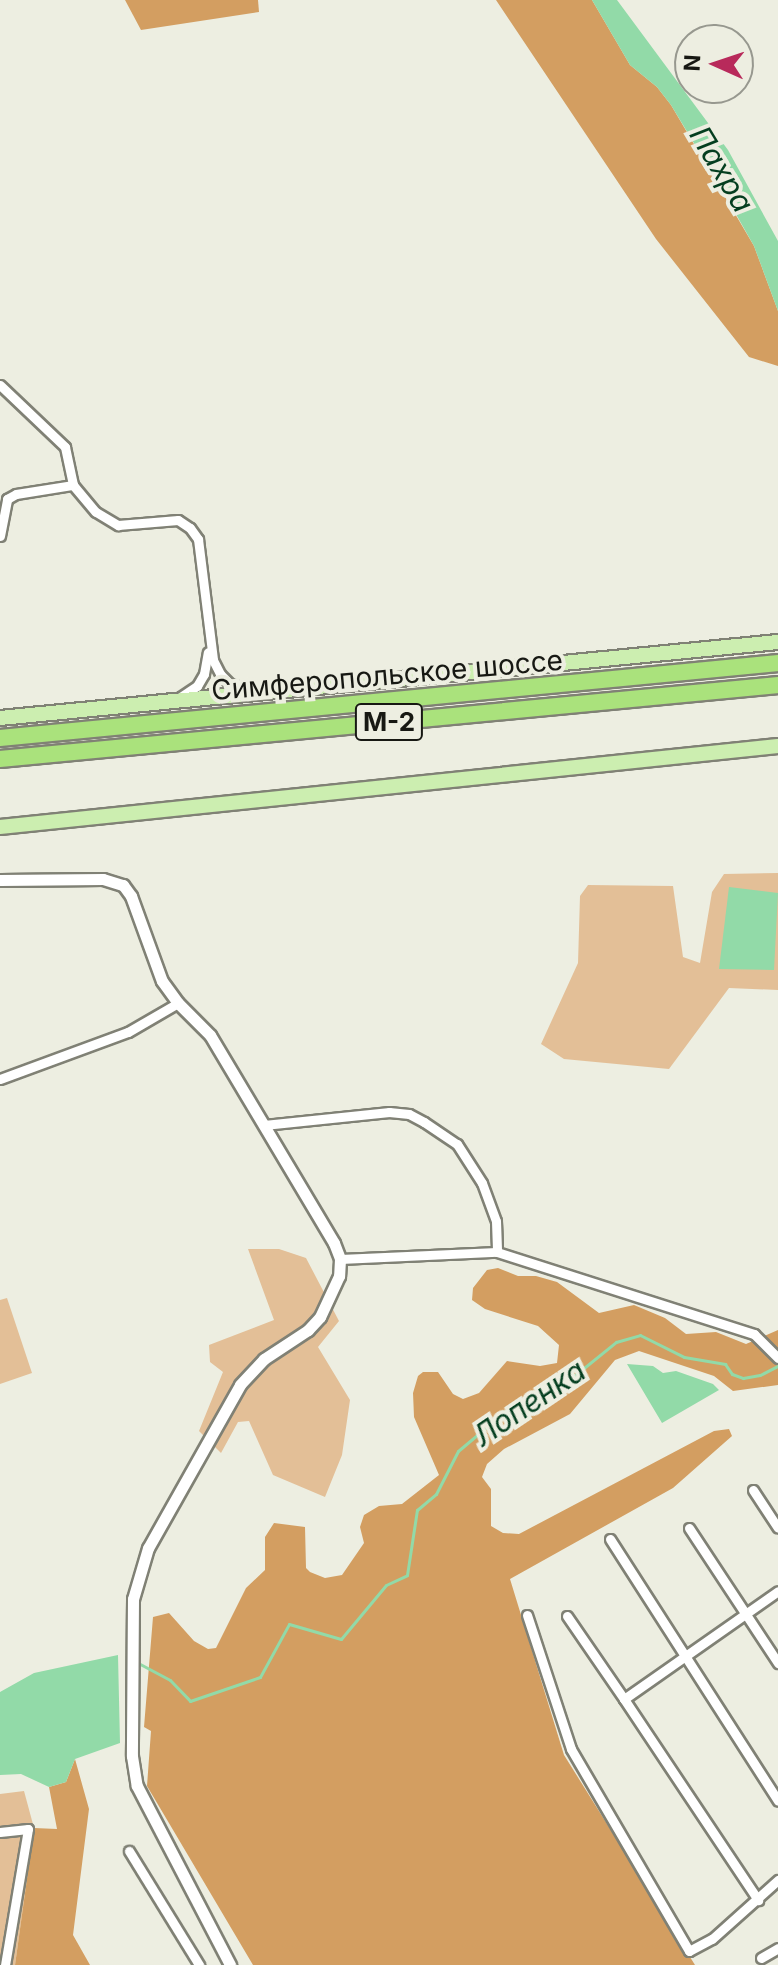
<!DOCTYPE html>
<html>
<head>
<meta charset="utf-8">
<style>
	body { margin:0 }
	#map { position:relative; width:778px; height:1965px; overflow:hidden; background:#edeee1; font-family:Inter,sans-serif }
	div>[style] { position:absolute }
	.green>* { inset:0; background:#e3bf97 }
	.forest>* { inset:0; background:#d39e61 }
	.water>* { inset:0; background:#92daa8 }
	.stream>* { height:3px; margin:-1.5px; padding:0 1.5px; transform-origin:1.5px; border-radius:1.5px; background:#92daa8 }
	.roads { filter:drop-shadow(2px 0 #808175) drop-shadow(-2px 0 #808175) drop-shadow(0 2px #808175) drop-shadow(0 -2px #808175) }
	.minor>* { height:9px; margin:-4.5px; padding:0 4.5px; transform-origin:4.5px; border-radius:4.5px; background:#fff }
	.tertiary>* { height:11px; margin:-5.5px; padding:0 5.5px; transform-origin:5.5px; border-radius:5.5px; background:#fff }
	.primary>* { height:14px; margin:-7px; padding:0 7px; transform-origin:7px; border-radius:7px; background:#cceeb0 }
	.motorway>* { height:16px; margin:-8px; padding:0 8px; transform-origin:8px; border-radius:8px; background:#aae27c }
	span { translate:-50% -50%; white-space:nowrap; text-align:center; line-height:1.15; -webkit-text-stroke:8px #edeee1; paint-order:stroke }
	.shield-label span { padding:2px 6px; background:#edeee1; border:2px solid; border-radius:6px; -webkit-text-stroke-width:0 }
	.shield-label { font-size:26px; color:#171813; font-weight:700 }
	.street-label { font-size:28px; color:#171813 }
	.water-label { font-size:30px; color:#043e1f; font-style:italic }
	.north { position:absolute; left:674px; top:24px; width:80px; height:80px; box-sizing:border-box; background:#edeee1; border:2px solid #97988f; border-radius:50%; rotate:273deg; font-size:22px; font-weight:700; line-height:32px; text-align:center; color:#171813 }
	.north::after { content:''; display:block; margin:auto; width:28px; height:36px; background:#b82a5b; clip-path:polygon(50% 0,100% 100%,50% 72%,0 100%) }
</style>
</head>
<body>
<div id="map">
	<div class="green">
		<i style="clip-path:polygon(778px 873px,778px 990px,729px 988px,669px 1069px,564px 1059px,541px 1044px,578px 963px,580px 896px,588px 885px,673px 886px,683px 957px,700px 963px,712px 892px,724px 874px)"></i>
		<i style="clip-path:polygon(248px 1249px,279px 1249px,306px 1258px,339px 1321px,318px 1347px,350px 1400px,342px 1455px,325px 1497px,273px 1475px,249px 1421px,238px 1422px,221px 1453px,199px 1431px,223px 1372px,210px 1362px,209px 1345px,274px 1320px)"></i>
		<i style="clip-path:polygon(7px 1298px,32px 1373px,0 1384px,0 1300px)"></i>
		<i style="clip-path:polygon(24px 1791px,34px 1828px,15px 1965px,0 1965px,0 1794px)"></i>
	</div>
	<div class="forest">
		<i style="clip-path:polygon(125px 0,258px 0,259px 12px,141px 30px)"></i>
		<i style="clip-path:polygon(496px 0,592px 0,630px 65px,657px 87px,671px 105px,754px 246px,778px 311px,778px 366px,749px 357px,656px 239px)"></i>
		<i style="clip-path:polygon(498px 1268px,518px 1276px,536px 1276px,557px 1282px,599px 1313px,634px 1305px,665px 1318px,686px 1334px,716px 1332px,746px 1344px,778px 1330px,778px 1385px,733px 1391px,714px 1376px,639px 1351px,615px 1360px,570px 1414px,504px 1449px,487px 1464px,482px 1477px,491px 1489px,491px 1526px,503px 1533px,519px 1534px,714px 1431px,729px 1429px,732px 1436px,673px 1488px,510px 1579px,564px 1755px,695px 1965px,253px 1965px,147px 1786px,151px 1731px,144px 1727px,153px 1617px,169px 1613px,194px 1641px,208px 1649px,216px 1648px,246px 1588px,265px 1570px,265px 1537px,274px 1523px,305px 1527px,306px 1568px,310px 1572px,325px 1578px,342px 1575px,364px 1543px,360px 1527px,364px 1515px,379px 1506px,402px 1504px,439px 1475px,414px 1417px,413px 1393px,418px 1376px,423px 1372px,438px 1372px,453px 1394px,463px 1399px,479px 1393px,507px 1361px,540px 1366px,557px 1363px,559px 1345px,538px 1326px,485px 1309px,472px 1300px,473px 1288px,487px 1270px)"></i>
		<i style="clip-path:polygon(75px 1759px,89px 1809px,73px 1935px,90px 1965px,15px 1965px,34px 1828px,57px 1829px,49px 1787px,66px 1782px)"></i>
	</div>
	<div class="water">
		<i style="clip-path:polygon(592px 0,617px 0,728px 150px,778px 241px,778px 311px,754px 246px,724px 193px,671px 105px,657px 87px,630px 65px)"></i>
		<i style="clip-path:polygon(729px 887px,778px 893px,774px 970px,719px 969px)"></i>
		<i style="clip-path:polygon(627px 1364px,653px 1366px,663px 1373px,676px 1371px,713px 1384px,719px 1390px,662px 1423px)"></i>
		<i style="clip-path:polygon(118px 1655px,120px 1743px,75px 1759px,66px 1782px,49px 1787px,21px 1774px,0 1775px,0 1692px,34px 1673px)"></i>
	</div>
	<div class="stream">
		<i style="left:140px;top:1664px;width:34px;rotate:28deg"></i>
		<i style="left:170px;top:1680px;width:29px;rotate:46deg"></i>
		<i style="left:190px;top:1701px;width:74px;rotate:-18.9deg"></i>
		<i style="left:260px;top:1677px;width:60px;rotate:-61.3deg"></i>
		<i style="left:289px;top:1624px;width:54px;rotate:16.1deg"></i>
		<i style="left:341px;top:1639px;width:70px;rotate:-50.2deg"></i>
		<i style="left:386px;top:1585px;width:23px;rotate:-25deg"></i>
		<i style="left:407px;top:1575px;width:66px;rotate:-81.3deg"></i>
		<i style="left:417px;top:1510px;width:25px;rotate:-40deg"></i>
		<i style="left:436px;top:1494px;width:48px;rotate:-62.9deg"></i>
		<i style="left:458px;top:1451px;width:67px;rotate:-40.1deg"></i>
		<i style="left:509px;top:1408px;width:60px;rotate:-23.6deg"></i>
		<i style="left:564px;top:1384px;width:67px;rotate:-38.9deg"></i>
		<i style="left:616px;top:1342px;width:25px;rotate:-16deg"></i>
		<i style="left:640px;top:1335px;width:49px;rotate:26.6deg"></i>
		<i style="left:684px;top:1357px;width:42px;rotate:9.7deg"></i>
		<i style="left:725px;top:1364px;width:12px;rotate:55deg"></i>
		<i style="left:732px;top:1374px;width:12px;rotate:20deg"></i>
		<i style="left:743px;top:1378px;width:17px;rotate:-10deg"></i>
		<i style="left:760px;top:1375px;width:20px;rotate:-27deg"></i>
	</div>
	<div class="roads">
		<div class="minor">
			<i style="left:0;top:385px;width:90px;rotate:43.6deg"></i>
			<i style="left:65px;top:447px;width:39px;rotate:78deg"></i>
			<i style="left:73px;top:485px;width:35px;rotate:50deg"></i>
			<i style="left:96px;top:512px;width:26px;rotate:31deg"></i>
			<i style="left:118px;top:525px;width:60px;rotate:-4.8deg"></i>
			<i style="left:178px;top:520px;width:14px;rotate:34deg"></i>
			<i style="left:190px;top:528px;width:14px;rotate:54deg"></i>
			<i style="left:198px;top:539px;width:122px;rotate:82.9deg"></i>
			<i style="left:213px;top:660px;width:16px;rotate:63deg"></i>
			<i style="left:220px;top:674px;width:14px;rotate:45deg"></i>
			<i style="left:230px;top:684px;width:23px;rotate:15deg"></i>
			<i style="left:0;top:536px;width:38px;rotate:-79deg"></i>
			<i style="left:7px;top:499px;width:10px;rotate:-29deg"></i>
			<i style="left:16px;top:494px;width:58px;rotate:-9deg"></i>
			<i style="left:179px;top:698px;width:22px;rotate:-34deg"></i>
			<i style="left:197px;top:686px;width:14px;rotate:-60deg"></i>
			<i style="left:204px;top:674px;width:22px;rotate:-80deg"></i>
			<i style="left:0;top:1079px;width:136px;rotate:-20.2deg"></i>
			<i style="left:128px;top:1032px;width:58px;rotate:-30.1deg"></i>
			<i style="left:264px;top:1125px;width:126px;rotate:-5.9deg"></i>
			<i style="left:389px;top:1112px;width:20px;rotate:6deg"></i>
			<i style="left:409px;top:1114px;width:17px;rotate:28deg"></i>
			<i style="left:424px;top:1122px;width:40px;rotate:34deg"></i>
			<i style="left:457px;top:1144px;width:46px;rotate:57.3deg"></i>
			<i style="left:482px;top:1183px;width:40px;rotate:69.8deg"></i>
			<i style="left:496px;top:1221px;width:31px;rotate:88deg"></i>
			<i style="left:340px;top:1259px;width:157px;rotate:-2.6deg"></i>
			<i style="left:497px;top:1252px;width:270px;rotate:17.7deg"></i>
			<i style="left:754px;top:1334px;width:34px;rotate:45deg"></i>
			<i style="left:753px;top:1490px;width:45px;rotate:56.7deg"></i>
			<i style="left:689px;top:1528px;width:162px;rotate:56.6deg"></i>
			<i style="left:610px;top:1539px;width:311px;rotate:57.3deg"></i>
			<i style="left:527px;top:1615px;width:141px;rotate:71.8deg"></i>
			<i style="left:571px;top:1749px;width:234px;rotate:59.7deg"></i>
			<i style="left:689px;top:1951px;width:26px;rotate:-28deg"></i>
			<i style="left:712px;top:1939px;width:89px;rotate:-41.8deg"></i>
			<i style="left:567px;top:1616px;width:101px;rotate:55.5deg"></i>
			<i style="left:624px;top:1699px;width:188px;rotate:-35deg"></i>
			<i style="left:624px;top:1699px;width:242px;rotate:56.3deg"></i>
			<i style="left:0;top:1832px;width:28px;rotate:-6deg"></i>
			<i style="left:28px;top:1829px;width:138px;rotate:99.6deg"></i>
			<i style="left:129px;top:1851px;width:134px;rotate:58.4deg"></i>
			<i style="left:761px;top:1958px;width:20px;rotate:-30deg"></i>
		</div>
		<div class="tertiary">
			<i style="left:0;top:880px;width:103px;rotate:-0.6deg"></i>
			<i style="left:103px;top:879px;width:21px;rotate:17deg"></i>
			<i style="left:123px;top:885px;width:14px;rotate:54deg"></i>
			<i style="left:131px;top:896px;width:90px;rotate:70deg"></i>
			<i style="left:162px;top:981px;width:27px;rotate:54deg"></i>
			<i style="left:178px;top:1003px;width:45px;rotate:45deg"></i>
			<i style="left:210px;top:1035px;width:242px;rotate:59.2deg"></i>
			<i style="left:334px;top:1243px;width:17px;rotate:69deg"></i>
			<i style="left:340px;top:1259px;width:17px;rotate:93deg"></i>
			<i style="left:339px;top:1276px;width:45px;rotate:114.9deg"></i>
			<i style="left:320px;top:1317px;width:18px;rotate:133deg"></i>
			<i style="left:308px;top:1330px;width:53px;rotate:146.6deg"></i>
			<i style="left:264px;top:1359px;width:35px;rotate:133deg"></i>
			<i style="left:240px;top:1385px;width:187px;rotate:119.4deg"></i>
			<i style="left:148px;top:1548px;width:53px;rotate:106.4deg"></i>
			<i style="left:133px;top:1599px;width:157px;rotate:90.4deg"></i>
			<i style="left:132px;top:1756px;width:30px;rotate:81deg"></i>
			<i style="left:137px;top:1786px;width:202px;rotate:62.5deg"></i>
		</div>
		<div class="primary">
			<i style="left:0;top:718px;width:782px;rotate:-5.58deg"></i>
			<i style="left:0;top:827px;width:782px;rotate:-5.94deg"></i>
		</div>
		<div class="motorway">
			<i style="left:0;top:738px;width:782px;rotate:-5.51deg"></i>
			<i style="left:0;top:759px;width:782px;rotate:-5.43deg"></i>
		</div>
	</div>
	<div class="shield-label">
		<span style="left:389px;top:722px">М-2</span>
	</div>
	<div class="street-label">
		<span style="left:387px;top:675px;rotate:-5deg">Симферопольское шоссе</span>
	</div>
	<div class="water-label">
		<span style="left:722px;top:169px;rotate:59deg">Пахра</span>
		<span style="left:529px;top:1403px;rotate:-34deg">Лопенка</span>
	</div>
	<div class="north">N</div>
</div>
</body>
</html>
